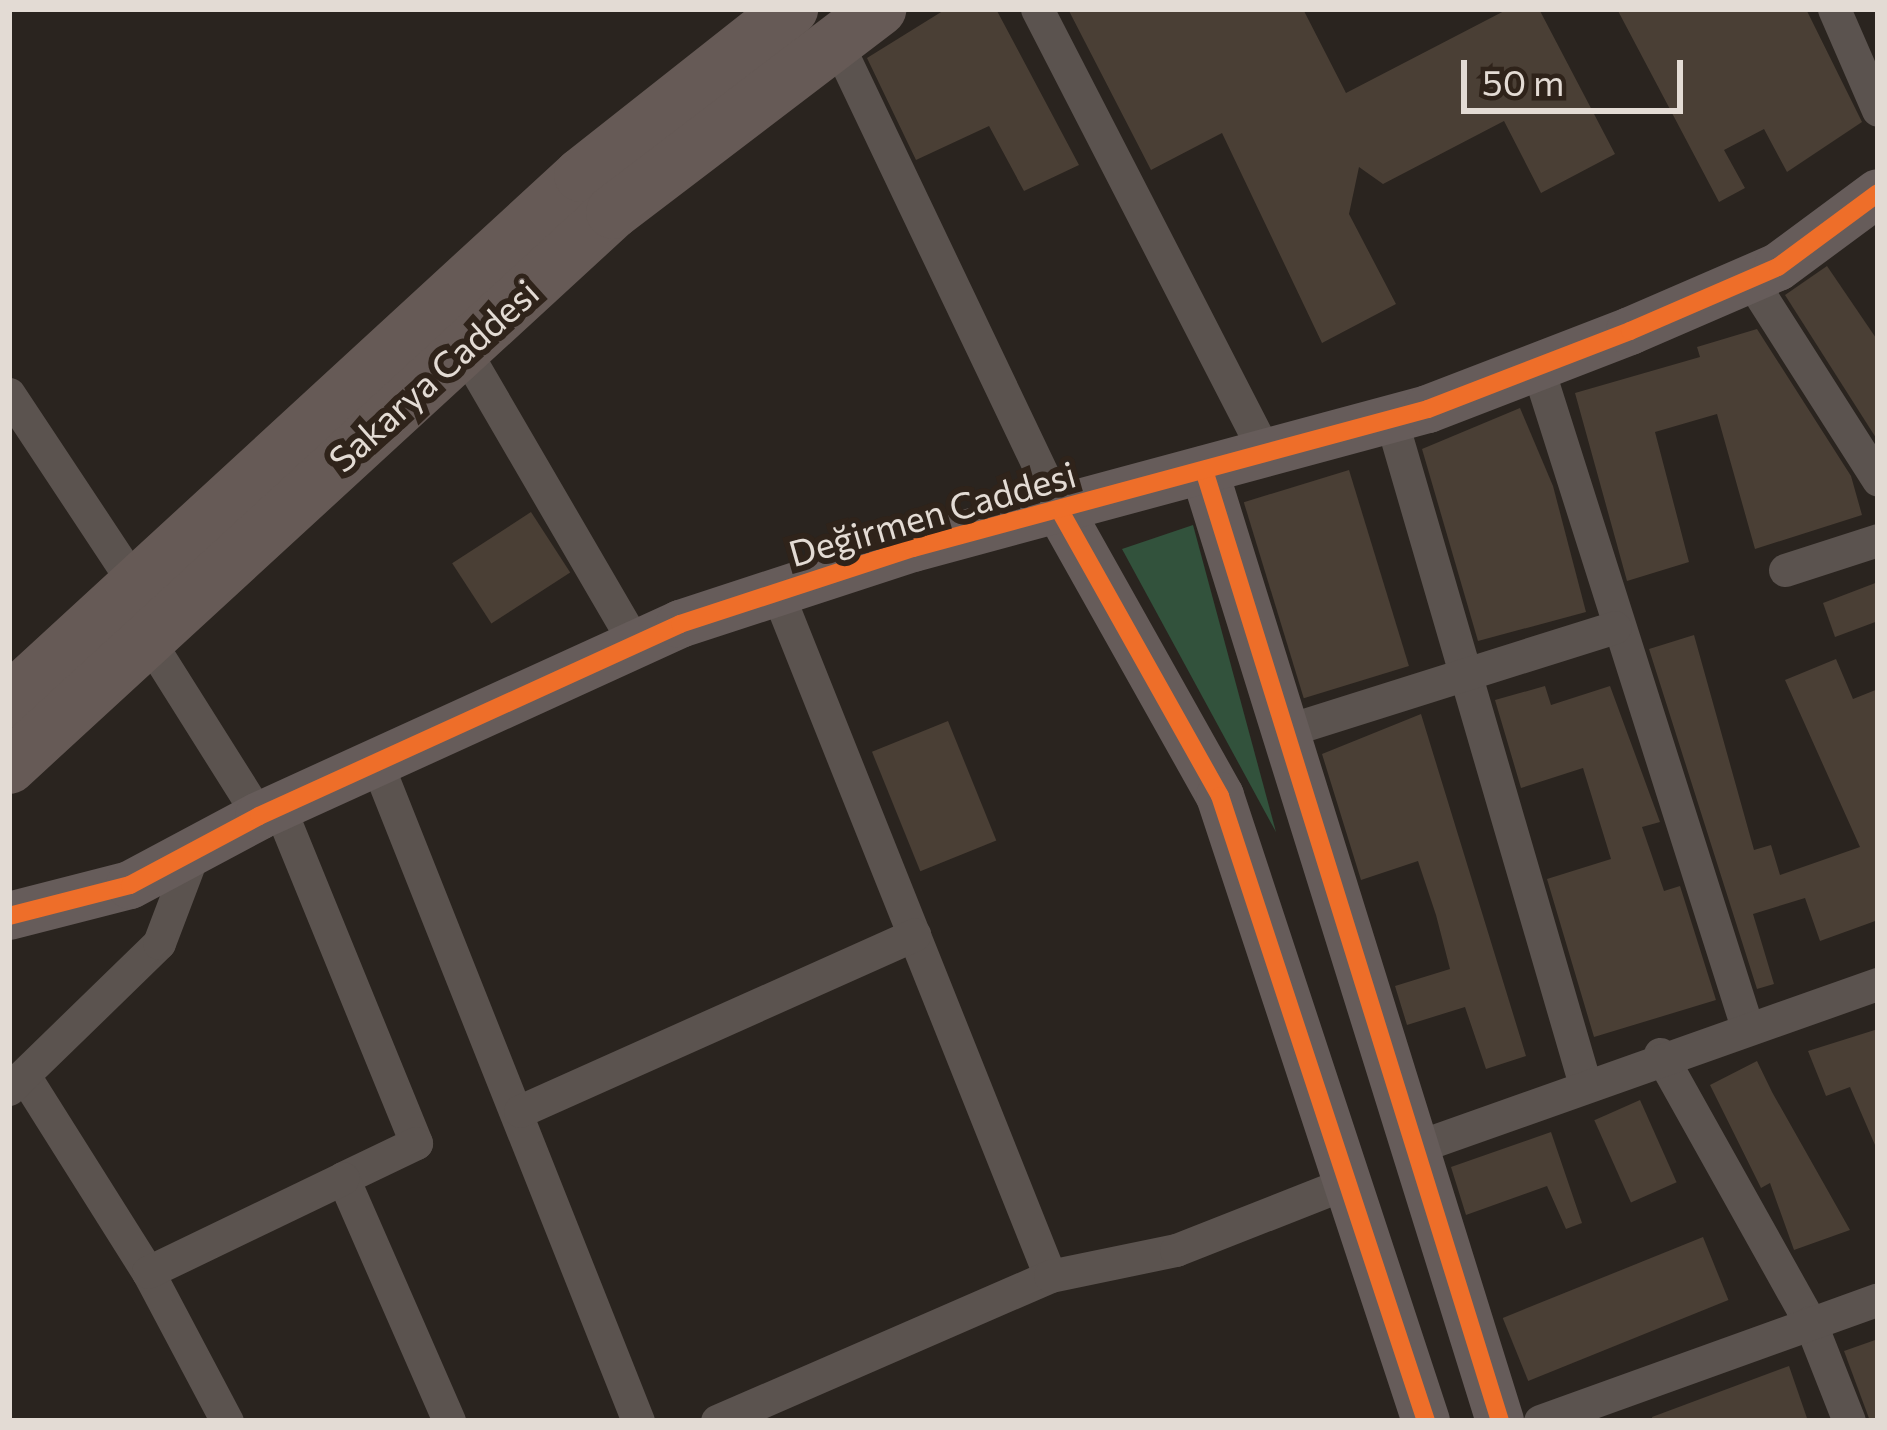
<!DOCTYPE html>
<html>
<head>
<meta charset="utf-8">
<style>
	body { margin:0 }
	#map { position:relative; width:1887px; height:1430px; overflow:hidden; background:#2a241f; font-family:Commissioner,sans-serif }
	div>[style] { position:absolute }
	.green>* { inset:0; background:#32523c }
	.building>* { inset:0; background:#4a3f35; transform-origin:0 0 }
	.street>* { height:33px; margin:-16.5px; padding:0 16.5px; transform-origin:16.5px; border-radius:16.5px; background:#5b534f }
	.secondary>* { height:48px; margin:-24px; padding:0 24px; transform-origin:24px; border-radius:24px; background:#665c5a }
	.primary>* { height:54px; margin:-27px; padding:0 27px; transform-origin:27px; border-radius:27px; background:#665a56 }
	.cycleway>* { height:18px; margin:-9px; padding:0 9px; transform-origin:9px; border-radius:9px; background:#ee6e29 }
	span { translate:-50% -50%; white-space:nowrap; text-align:center; line-height:1.15; -webkit-text-stroke:12px #2f231a; paint-order:stroke }
	.street-label { font-size:36px; color:#e3dbd4 }
	.frame { position:absolute; inset:0; border:12px solid #e3dbd4; pointer-events:none }
	.scale { position:absolute; left:1461px; top:60px; width:222px; height:54px; box-sizing:border-box; border:6px solid #e3dbd4; border-top:0; padding-left:15px; font-size:36px; line-height:42px; white-space:nowrap; color:#e3dbd4; -webkit-text-stroke:9px #2f231a; paint-order:stroke }
</style>
</head>
<body>
<div id="map">
	<div class="green">
		<i style="clip-path:polygon(1193px 525px,1276px 832px,1122px 549px)"></i>
	</div>
	<div class="building">
		<i style="clip-path:polygon(946px 9px,996px 9px,1079px 165px,1024px 191px,989px 126px,916px 160px,867px 58px)"></i>
		<i style="clip-path:polygon(1068px 9px,1303px 9px,1346px 93px,1508px 9px,1539px 9px,1615px 154px,1541px 193px,1504px 121px,1383px 184px,1359px 167px,1349px 214px,1396px 304px,1322px 343px,1222px 133px,1151px 170px)"></i>
		<i style="clip-path:polygon(1617px 9px,1806px 9px,1862px 122px,1787px 172px,1764px 129px,1724px 150px,1745px 188px,1719px 202px)"></i>
		<i style="clip-path:polygon(1827px 266px,1878px 341px,1878px 441px,1785px 295px)"></i>
		<i style="clip-path:polygon(1757px 329px,1851px 476px,1862px 515px,1755px 549px,1717px 414px,1655px 432px,1689px 562px,1627px 581px,1575px 393px,1700px 357px,1697px 347px)"></i>
		<i style="clip-path:polygon(1520px 408px,1553px 486px,1586px 612px,1478px 641px,1422px 449px)"></i>
		<i style="left:1349px;top:470px;width:205px;height:110px;rotate:73deg"></i>
		<i style="left:531px;top:512px;width:72px;height:94px;rotate:57deg"></i>
		<i style="clip-path:polygon(1878px 582px,1878px 621px,1835px 637px,1823px 603px)"></i>
		<i style="clip-path:polygon(1694px 635px,1754px 850px,1771px 845px,1780px 875px,1860px 847px,1785px 680px,1836px 659px,1853px 699px,1878px 689px,1878px 920px,1820px 941px,1805px 898px,1753px 914px,1774px 984px,1757px 989px,1649px 649px)"></i>
		<i style="clip-path:polygon(1545px 686px,1551px 705px,1610px 686px,1660px 822px,1642px 827px,1664px 891px,1680px 886px,1716px 1000px,1594px 1037px,1547px 879px,1611px 859px,1583px 768px,1521px 788px,1495px 700px)"></i>
		<i style="clip-path:polygon(1421px 714px,1526px 1056px,1486px 1069px,1465px 1007px,1407px 1025px,1395px 986px,1450px 969px,1436px 915px,1418px 861px,1361px 880px,1322px 754px)"></i>
		<i style="left:948px;top:721px;width:129px;height:82px;rotate:68deg"></i>
		<i style="clip-path:polygon(1878px 1029px,1878px 1152px,1850px 1087px,1826px 1096px,1808px 1051px)"></i>
		<i style="clip-path:polygon(1757px 1061px,1772px 1092px,1850px 1230px,1794px 1250px,1770px 1183px,1761px 1188px,1710px 1085px)"></i>
		<i style="left:1640px;top:1100px;width:90px;height:50px;rotate:66deg"></i>
		<i style="clip-path:polygon(1551px 1132px,1582px 1223px,1566px 1229px,1547px 1186px,1466px 1215px,1451px 1167px)"></i>
		<i style="left:1703px;top:1237px;width:68px;height:216px;rotate:68deg"></i>
		<i style="clip-path:polygon(1878px 1339px,1878px 1421px,1870px 1421px,1844px 1351px)"></i>
		<i style="clip-path:polygon(1789px 1366px,1808px 1421px,1653px 1421px,1652px 1417px)"></i>
	</div>
	<div class="street">
		<i style="left:1037px;top:9px;width:500px;rotate:62.77deg"></i>
		<i style="left:1834px;top:9px;width:110px;rotate:66.5deg"></i>
		<i style="left:835px;top:39px;width:521px;rotate:64.52deg"></i>
		<i style="left:1750px;top:279px;width:238px;rotate:57.5deg"></i>
		<i style="left:463px;top:348px;width:344px;rotate:59.8deg"></i>
		<i style="left:1537px;top:366px;width:690px;rotate:72.38deg"></i>
		<i style="left:9px;top:394px;width:227px;rotate:56.5deg"></i>
		<i style="left:1391px;top:419px;width:690px;rotate:73.75deg"></i>
		<i style="left:1785px;top:570px;width:98px;rotate:-17.9deg"></i>
		<i style="left:777px;top:592px;width:736px;rotate:68.24deg"></i>
		<i style="left:147px;top:638px;width:210px;rotate:57.8deg"></i>
		<i style="left:1279px;top:733px;width:352px;rotate:-17.5deg"></i>
		<i style="left:377px;top:764px;width:707px;rotate:68.33deg"></i>
		<i style="left:279px;top:807px;width:363px;rotate:67.8deg"></i>
		<i style="left:416px;top:1143px;width:81px;rotate:154.4deg"></i>
		<i style="left:343px;top:1178px;width:265px;rotate:66.4deg"></i>
		<i style="left:1660px;top:1054px;width:307px;rotate:60.8deg"></i>
		<i style="left:1810px;top:1322px;width:106px;rotate:68.5deg"></i>
		<i style="left:25px;top:1077px;width:231px;rotate:57.8deg"></i>
		<i style="left:148px;top:1272px;width:169px;rotate:62.1deg"></i>
		<i style="left:9px;top:1089px;width:209px;rotate:-44.2deg"></i>
		<i style="left:159px;top:943px;width:98px;rotate:-69.2deg"></i>
		<i style="left:520px;top:1111px;width:432px;rotate:-24.1deg"></i>
		<i style="left:1414px;top:1148px;width:492px;rotate:-19.5deg"></i>
		<i style="left:148px;top:1272px;width:216px;rotate:-25.7deg"></i>
		<i style="left:717px;top:1421px;width:363px;rotate:-23.5deg"></i>
		<i style="left:1050px;top:1276px;width:129px;rotate:-11.7deg"></i>
		<i style="left:1176px;top:1250px;width:188px;rotate:-21.5deg"></i>
		<i style="left:1540px;top:1421px;width:359px;rotate:-19.8deg"></i>
	</div>
	<div class="secondary">
		<i style="left:1204px;top:470px;width:996px;rotate:72.71deg"></i>
		<i style="left:1059px;top:509px;width:329px;rotate:60.7deg"></i>
		<i style="left:1220px;top:796px;width:658px;rotate:71.76deg"></i>
		<i style="left:9px;top:916px;width:125px;rotate:-14.4deg"></i>
		<i style="left:130px;top:885px;width:146px;rotate:-28.1deg"></i>
		<i style="left:259px;top:816px;width:463px;rotate:-24.5deg"></i>
		<i style="left:680px;top:624px;width:245px;rotate:-18.1deg"></i>
		<i style="left:913px;top:548px;width:533px;rotate:-15.1deg"></i>
		<i style="left:1428px;top:409px;width:217px;rotate:-21.1deg"></i>
		<i style="left:1630px;top:331px;width:161px;rotate:-23.4deg"></i>
		<i style="left:1778px;top:267px;width:124px;rotate:-36.5deg"></i>
	</div>
	<div class="primary">
		<i style="left:9px;top:701px;width:777px;rotate:-42.6deg"></i>
		<i style="left:581px;top:175px;width:268px;rotate:-38.3deg"></i>
		<i style="left:9px;top:767px;width:820px;rotate:-42.58deg"></i>
		<i style="left:613px;top:212px;width:335px;rotate:-37.3deg"></i>
	</div>
	<div class="cycleway">
		<i style="left:1204px;top:470px;width:996px;rotate:72.71deg"></i>
		<i style="left:1059px;top:509px;width:329px;rotate:60.7deg"></i>
		<i style="left:1220px;top:796px;width:658px;rotate:71.76deg"></i>
		<i style="left:9px;top:916px;width:125px;rotate:-14.4deg"></i>
		<i style="left:130px;top:885px;width:146px;rotate:-28.1deg"></i>
		<i style="left:259px;top:816px;width:463px;rotate:-24.5deg"></i>
		<i style="left:680px;top:624px;width:245px;rotate:-18.1deg"></i>
		<i style="left:913px;top:548px;width:533px;rotate:-15.1deg"></i>
		<i style="left:1428px;top:409px;width:217px;rotate:-21.1deg"></i>
		<i style="left:1630px;top:331px;width:161px;rotate:-23.4deg"></i>
		<i style="left:1778px;top:267px;width:124px;rotate:-36.5deg"></i>
	</div>
	<div class="street-label">
		<span style="left:433px;top:375px;rotate:-42deg">Sakarya Caddesi</span>
		<span style="left:932px;top:513px;rotate:-16deg">Değirmen Caddesi</span>
	</div>
	<div class="frame"></div>
	<div class="scale">50 m</div>
</div>
</body>
</html>
